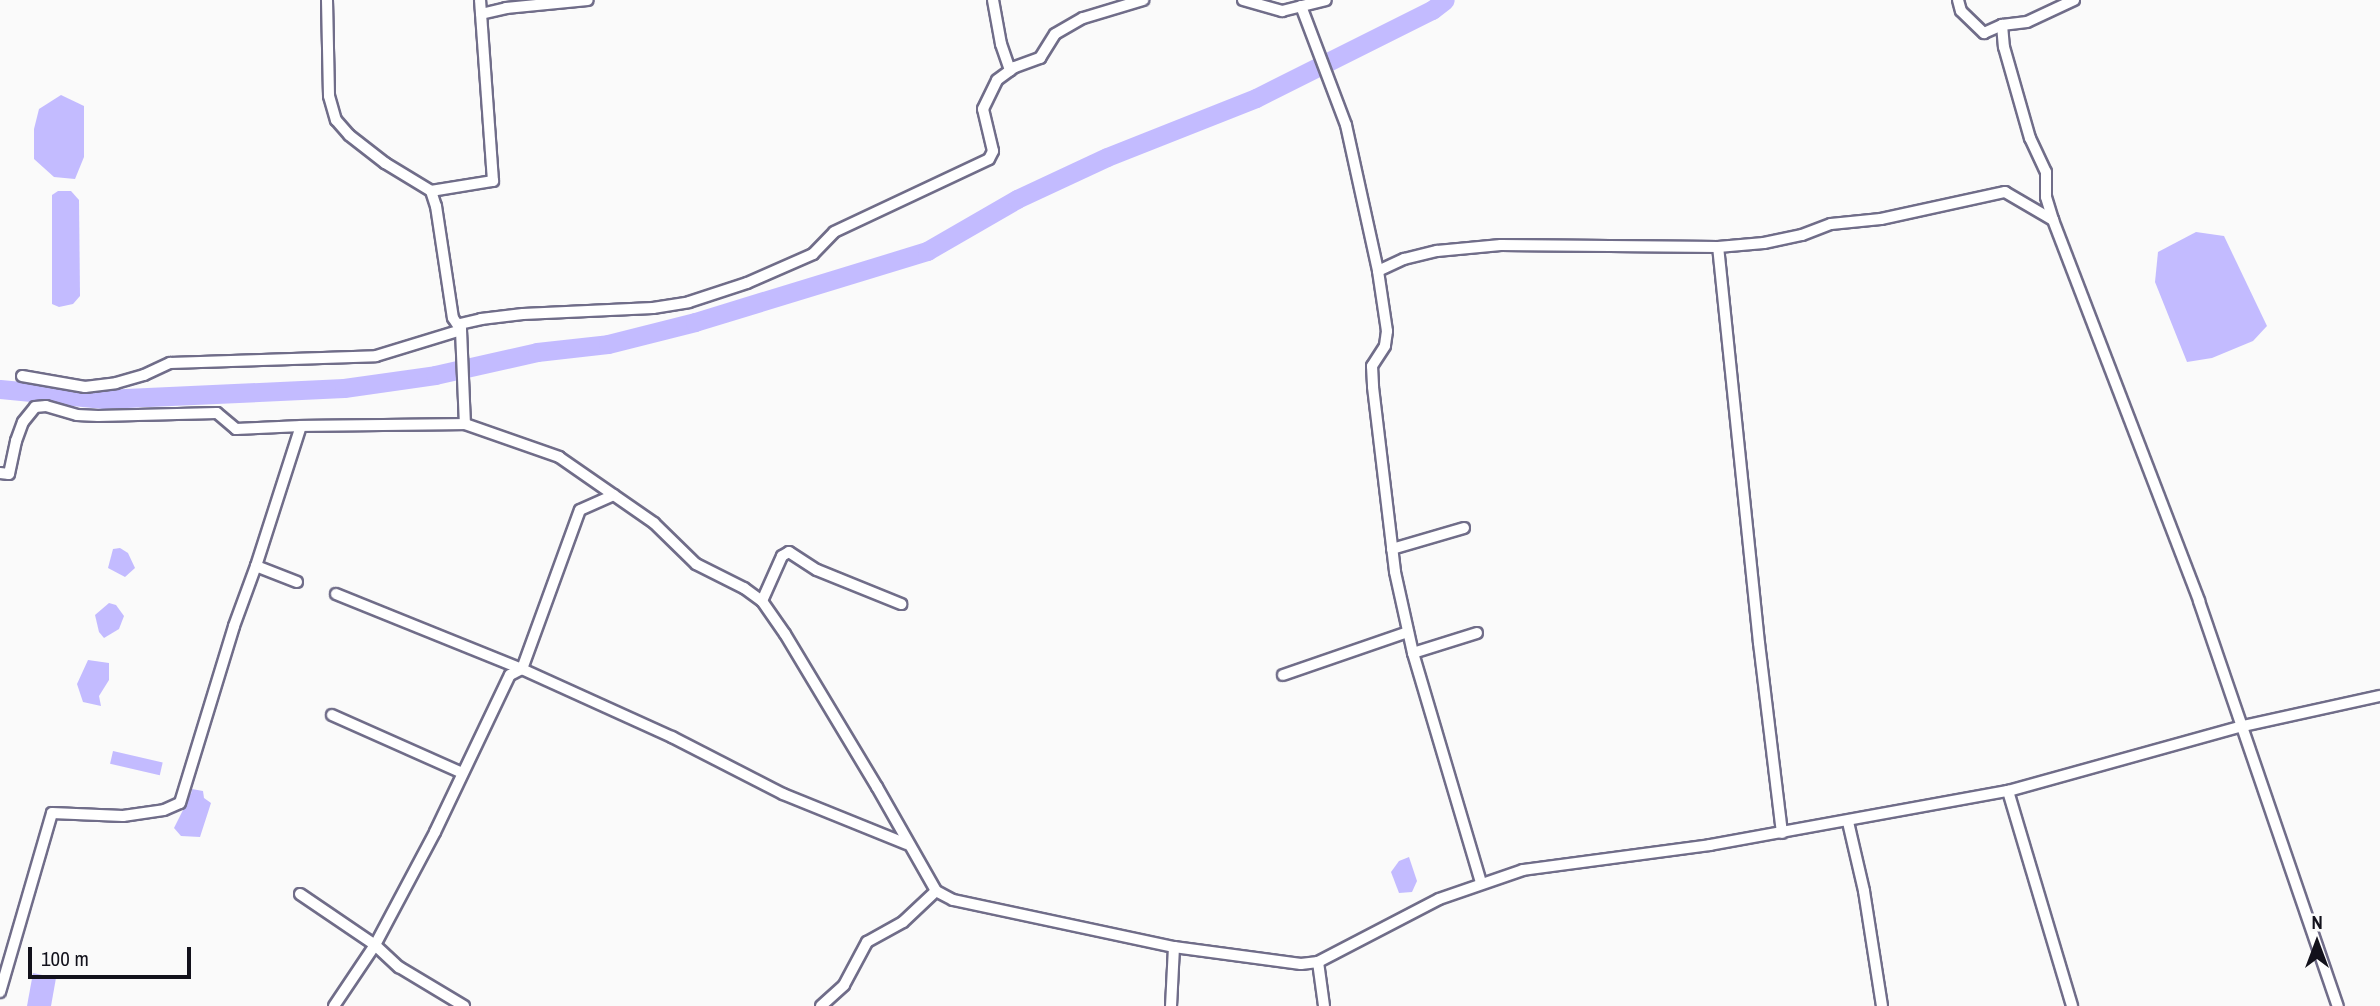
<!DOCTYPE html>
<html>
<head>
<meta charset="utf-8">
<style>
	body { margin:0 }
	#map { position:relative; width:2380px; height:1006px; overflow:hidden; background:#fafafa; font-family:"Archivo Narrow",sans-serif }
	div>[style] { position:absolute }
	.water>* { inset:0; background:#c3bbff; transform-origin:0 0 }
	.river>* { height:19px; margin:-9.5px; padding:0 9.5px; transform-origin:9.5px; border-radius:9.5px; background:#c3bbff }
	.roads { filter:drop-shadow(2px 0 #706d89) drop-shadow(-2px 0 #706d89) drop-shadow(0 2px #706d89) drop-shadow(0 -2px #706d89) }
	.minor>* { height:10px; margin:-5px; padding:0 5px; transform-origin:5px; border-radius:5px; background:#fff }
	span { translate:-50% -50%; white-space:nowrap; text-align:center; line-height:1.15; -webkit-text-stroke:5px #fafafa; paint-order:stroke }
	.north { position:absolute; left:2282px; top:908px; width:70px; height:70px; -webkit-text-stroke:5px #fafafa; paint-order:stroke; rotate:0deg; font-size:19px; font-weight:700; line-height:28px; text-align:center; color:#12111b }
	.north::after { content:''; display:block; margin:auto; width:24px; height:32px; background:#12111b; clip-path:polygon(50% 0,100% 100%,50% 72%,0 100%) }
	.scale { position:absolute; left:28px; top:947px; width:163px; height:32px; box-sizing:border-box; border:4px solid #12111b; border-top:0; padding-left:9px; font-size:21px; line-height:24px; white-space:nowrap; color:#12111b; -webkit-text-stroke:5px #fafafa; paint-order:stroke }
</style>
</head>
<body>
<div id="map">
	<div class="water">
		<i style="clip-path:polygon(61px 95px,84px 106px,84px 157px,75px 179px,54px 177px,34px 159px,34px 129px,39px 109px)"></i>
		<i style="clip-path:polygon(58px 191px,71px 191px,79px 200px,80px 296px,73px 304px,59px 307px,52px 304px,52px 195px)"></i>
		<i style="clip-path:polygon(2196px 232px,2224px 236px,2267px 326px,2253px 341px,2212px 358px,2187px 362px,2155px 282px,2158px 252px)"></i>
		<i style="clip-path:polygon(120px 548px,128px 553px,135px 568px,125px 577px,108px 568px,113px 549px)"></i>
		<i style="clip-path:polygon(109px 603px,116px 605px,124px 616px,119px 629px,104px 638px,99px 632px,95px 615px)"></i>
		<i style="clip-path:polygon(88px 660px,109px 663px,109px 680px,99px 696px,101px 706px,83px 702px,77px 684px)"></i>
		<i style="left:113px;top:751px;width:51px;height:13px;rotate:13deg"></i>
		<i style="clip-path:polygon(192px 789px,203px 791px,204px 798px,211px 803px,200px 837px,181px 836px,174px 828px,185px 806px,186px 794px,191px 794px)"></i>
		<i style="clip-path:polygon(1409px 857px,1417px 881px,1412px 892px,1399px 893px,1391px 872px,1399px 861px)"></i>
		<i style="clip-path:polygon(33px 973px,56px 978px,51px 1006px,27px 1006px)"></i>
	</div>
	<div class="river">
		<i style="left:0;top:389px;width:104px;rotate:5.5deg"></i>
		<i style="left:104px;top:399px;width:240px;rotate:-2.6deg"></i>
		<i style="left:344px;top:388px;width:92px;rotate:-8.1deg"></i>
		<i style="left:435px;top:375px;width:105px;rotate:-12.7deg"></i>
		<i style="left:537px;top:352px;width:71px;rotate:-6.4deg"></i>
		<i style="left:608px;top:344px;width:90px;rotate:-14.2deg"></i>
		<i style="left:695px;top:322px;width:243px;rotate:-17deg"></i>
		<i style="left:927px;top:251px;width:104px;rotate:-30deg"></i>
		<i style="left:1017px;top:199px;width:99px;rotate:-25deg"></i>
		<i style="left:1107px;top:157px;width:160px;rotate:-21.6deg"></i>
		<i style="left:1256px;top:98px;width:197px;rotate:-26.6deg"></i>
		<i style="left:1432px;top:10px;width:16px;rotate:-38deg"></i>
	</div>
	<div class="roads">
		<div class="minor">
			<i style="left:327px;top:0;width:96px;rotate:88.8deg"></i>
			<i style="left:329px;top:96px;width:25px;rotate:74deg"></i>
			<i style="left:336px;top:120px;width:20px;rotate:49deg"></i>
			<i style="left:349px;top:135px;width:46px;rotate:37.9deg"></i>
			<i style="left:385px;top:163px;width:54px;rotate:31.3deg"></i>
			<i style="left:431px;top:191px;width:16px;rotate:72deg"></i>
			<i style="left:436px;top:206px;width:113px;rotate:81.4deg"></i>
			<i style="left:453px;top:318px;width:14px;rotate:56deg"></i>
			<i style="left:461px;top:330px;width:94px;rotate:87.6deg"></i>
			<i style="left:465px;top:424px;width:100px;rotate:19.3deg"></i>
			<i style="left:559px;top:457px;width:116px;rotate:34.8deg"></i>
			<i style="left:654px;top:523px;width:59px;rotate:44.3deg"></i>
			<i style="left:696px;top:564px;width:54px;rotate:26.6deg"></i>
			<i style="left:744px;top:588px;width:22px;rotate:36deg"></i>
			<i style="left:762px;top:601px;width:40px;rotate:55.1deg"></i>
			<i style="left:785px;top:634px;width:179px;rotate:59deg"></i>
			<i style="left:877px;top:787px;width:120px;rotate:60.4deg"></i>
			<i style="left:936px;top:891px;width:19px;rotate:28deg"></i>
			<i style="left:953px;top:900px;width:226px;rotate:12deg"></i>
			<i style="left:1174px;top:947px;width:59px;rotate:92.9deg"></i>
			<i style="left:993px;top:0;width:45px;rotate:79.7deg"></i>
			<i style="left:1001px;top:44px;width:28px;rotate:71deg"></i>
			<i style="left:1243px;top:0;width:41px;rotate:15.8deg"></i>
			<i style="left:1282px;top:11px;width:45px;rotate:-14deg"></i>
			<i style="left:1958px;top:0;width:11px;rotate:75deg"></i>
			<i style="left:1961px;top:11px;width:32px;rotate:44deg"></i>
			<i style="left:1984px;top:33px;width:20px;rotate:-24deg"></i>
			<i style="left:2002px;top:25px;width:25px;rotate:-7deg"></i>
			<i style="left:2027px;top:22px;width:52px;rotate:-25.1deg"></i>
			<i style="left:1301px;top:6px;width:127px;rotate:69.3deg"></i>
			<i style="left:1346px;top:125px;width:149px;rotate:77.6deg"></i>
			<i style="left:1378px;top:271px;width:61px;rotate:81.5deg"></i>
			<i style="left:1387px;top:331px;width:15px;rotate:98deg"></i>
			<i style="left:1385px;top:346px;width:24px;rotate:123deg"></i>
			<i style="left:1372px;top:366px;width:21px;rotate:87deg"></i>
			<i style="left:1373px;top:387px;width:186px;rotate:83.2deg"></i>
			<i style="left:1395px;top:572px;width:83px;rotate:77.5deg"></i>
			<i style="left:1413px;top:653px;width:239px;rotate:73.5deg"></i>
			<i style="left:481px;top:14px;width:26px;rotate:-13deg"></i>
			<i style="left:506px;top:8px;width:82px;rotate:-5.6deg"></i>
			<i style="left:2002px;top:25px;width:22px;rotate:85deg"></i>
			<i style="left:2004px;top:47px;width:95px;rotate:74.1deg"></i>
			<i style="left:2030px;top:138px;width:38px;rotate:65deg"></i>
			<i style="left:2046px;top:172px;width:25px;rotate:90deg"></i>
			<i style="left:2046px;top:197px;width:24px;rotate:73deg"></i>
			<i style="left:431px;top:191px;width:63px;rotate:-9.2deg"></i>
			<i style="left:493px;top:181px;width:181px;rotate:-94.1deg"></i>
			<i style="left:1378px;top:271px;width:29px;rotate:-25deg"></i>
			<i style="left:1404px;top:259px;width:34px;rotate:-14deg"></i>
			<i style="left:1437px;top:251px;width:64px;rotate:-5.4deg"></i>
			<i style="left:1501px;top:245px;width:217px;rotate:0.5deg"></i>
			<i style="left:22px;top:376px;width:64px;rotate:9.9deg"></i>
			<i style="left:85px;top:387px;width:31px;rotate:-7deg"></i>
			<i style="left:116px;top:383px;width:29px;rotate:-16deg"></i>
			<i style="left:144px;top:375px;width:29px;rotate:-25deg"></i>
			<i style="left:170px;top:363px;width:206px;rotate:-1.9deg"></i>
			<i style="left:376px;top:356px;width:89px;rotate:-17deg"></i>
			<i style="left:461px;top:330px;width:6px;rotate:-99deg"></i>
			<i style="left:460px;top:324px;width:22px;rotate:-13deg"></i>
			<i style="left:481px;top:319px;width:42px;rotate:-6.8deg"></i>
			<i style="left:523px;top:314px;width:130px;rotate:-2.6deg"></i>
			<i style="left:653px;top:308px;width:36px;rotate:-9deg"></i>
			<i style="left:689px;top:302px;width:61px;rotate:-18.1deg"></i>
			<i style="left:747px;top:283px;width:72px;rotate:-23.7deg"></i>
			<i style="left:813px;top:254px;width:30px;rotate:-46deg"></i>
			<i style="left:834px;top:232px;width:171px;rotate:-25.2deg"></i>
			<i style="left:989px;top:159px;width:9px;rotate:-63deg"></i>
			<i style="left:993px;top:151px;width:43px;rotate:-103.4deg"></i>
			<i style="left:983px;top:109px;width:32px;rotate:-64deg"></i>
			<i style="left:997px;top:80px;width:22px;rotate:-36deg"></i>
			<i style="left:1015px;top:67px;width:27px;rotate:-20deg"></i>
			<i style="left:1040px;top:58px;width:28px;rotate:-58deg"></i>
			<i style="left:1055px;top:34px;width:32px;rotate:-30deg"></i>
			<i style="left:1083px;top:18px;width:63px;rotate:-16.7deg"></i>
			<i style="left:0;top:473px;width:9px;rotate:6deg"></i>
			<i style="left:9px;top:474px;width:34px;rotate:-78deg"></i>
			<i style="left:16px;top:441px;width:20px;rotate:-70deg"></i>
			<i style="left:23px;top:422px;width:19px;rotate:-51deg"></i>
			<i style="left:35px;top:407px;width:11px;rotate:-5deg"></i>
			<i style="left:46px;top:406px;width:32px;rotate:16deg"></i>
			<i style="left:77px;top:415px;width:21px;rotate:3deg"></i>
			<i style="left:98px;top:416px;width:119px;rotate:-1.4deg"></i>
			<i style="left:217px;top:413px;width:25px;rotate:40deg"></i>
			<i style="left:236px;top:429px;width:65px;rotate:-2.6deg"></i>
			<i style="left:1392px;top:549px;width:75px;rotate:-16.3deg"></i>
			<i style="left:297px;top:582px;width:44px;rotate:-158.7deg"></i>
			<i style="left:256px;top:566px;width:147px;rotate:-72.2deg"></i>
			<i style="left:301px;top:426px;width:164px;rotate:-0.7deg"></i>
			<i style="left:336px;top:594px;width:201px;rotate:22deg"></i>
			<i style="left:522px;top:669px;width:165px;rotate:24.4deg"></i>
			<i style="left:672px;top:737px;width:125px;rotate:27.2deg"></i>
			<i style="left:783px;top:794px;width:134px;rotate:22deg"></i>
			<i style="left:762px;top:601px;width:49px;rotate:-66deg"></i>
			<i style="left:782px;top:556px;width:8px;rotate:-30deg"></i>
			<i style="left:789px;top:552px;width:33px;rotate:33deg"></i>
			<i style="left:817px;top:570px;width:91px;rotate:22deg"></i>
			<i style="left:1413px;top:653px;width:67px;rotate:-17.4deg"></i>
			<i style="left:1283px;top:675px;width:132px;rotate:-19deg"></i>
			<i style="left:332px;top:715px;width:142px;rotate:24deg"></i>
			<i style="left:2008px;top:791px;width:224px;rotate:73.4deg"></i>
			<i style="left:1848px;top:822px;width:71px;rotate:76.9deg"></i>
			<i style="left:1864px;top:891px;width:116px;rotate:81.1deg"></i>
			<i style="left:1782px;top:833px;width:191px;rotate:-96.9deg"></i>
			<i style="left:1759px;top:643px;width:398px;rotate:-95.9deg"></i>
			<i style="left:1718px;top:247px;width:46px;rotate:-5deg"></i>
			<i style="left:1764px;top:243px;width:39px;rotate:-12deg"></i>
			<i style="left:1802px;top:235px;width:31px;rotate:-21deg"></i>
			<i style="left:1831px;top:224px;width:50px;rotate:-5.7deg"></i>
			<i style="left:1881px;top:219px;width:127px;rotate:-12.3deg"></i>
			<i style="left:2005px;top:192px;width:56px;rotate:30.3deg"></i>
			<i style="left:2053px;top:220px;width:408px;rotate:69deg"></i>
			<i style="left:2199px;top:601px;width:428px;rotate:71.1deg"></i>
			<i style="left:300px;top:894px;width:91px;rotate:34.2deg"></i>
			<i style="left:375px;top:945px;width:33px;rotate:43deg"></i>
			<i style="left:399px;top:967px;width:76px;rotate:31deg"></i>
			<i style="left:1174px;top:947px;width:128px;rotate:7.6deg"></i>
			<i style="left:1301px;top:964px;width:17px;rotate:-7deg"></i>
			<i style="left:1318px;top:962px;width:136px;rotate:-27.5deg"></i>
			<i style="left:1439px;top:899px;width:89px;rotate:-19deg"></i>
			<i style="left:1523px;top:870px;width:189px;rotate:-7.6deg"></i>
			<i style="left:1710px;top:845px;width:303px;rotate:-10.3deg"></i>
			<i style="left:2008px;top:791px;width:244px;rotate:-15.5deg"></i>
			<i style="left:2243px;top:726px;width:140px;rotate:-12.4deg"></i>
			<i style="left:1318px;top:962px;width:44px;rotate:82.2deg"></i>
			<i style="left:0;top:992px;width:186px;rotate:-73.8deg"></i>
			<i style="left:52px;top:813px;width:71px;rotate:2.4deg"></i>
			<i style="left:123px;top:816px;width:41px;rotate:-8.3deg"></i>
			<i style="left:164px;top:810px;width:17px;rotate:-24deg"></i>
			<i style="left:180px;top:803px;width:185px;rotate:-73deg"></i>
			<i style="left:234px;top:626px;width:64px;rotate:-69.9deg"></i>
			<i style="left:334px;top:1006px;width:73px;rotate:-56.1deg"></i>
			<i style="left:375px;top:945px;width:128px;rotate:-62deg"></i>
			<i style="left:435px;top:832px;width:174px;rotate:-64.5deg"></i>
			<i style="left:510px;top:675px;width:13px;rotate:-27deg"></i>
			<i style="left:522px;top:669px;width:169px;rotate:-70deg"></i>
			<i style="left:580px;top:510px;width:37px;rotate:-24deg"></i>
			<i style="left:821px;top:1006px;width:31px;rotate:-42deg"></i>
			<i style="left:844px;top:985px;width:49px;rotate:-61.9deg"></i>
			<i style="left:867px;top:942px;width:41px;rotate:-29.1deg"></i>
			<i style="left:903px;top:922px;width:45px;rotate:-43.2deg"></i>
		</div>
	</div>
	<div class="north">N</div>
	<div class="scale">100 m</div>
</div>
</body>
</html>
